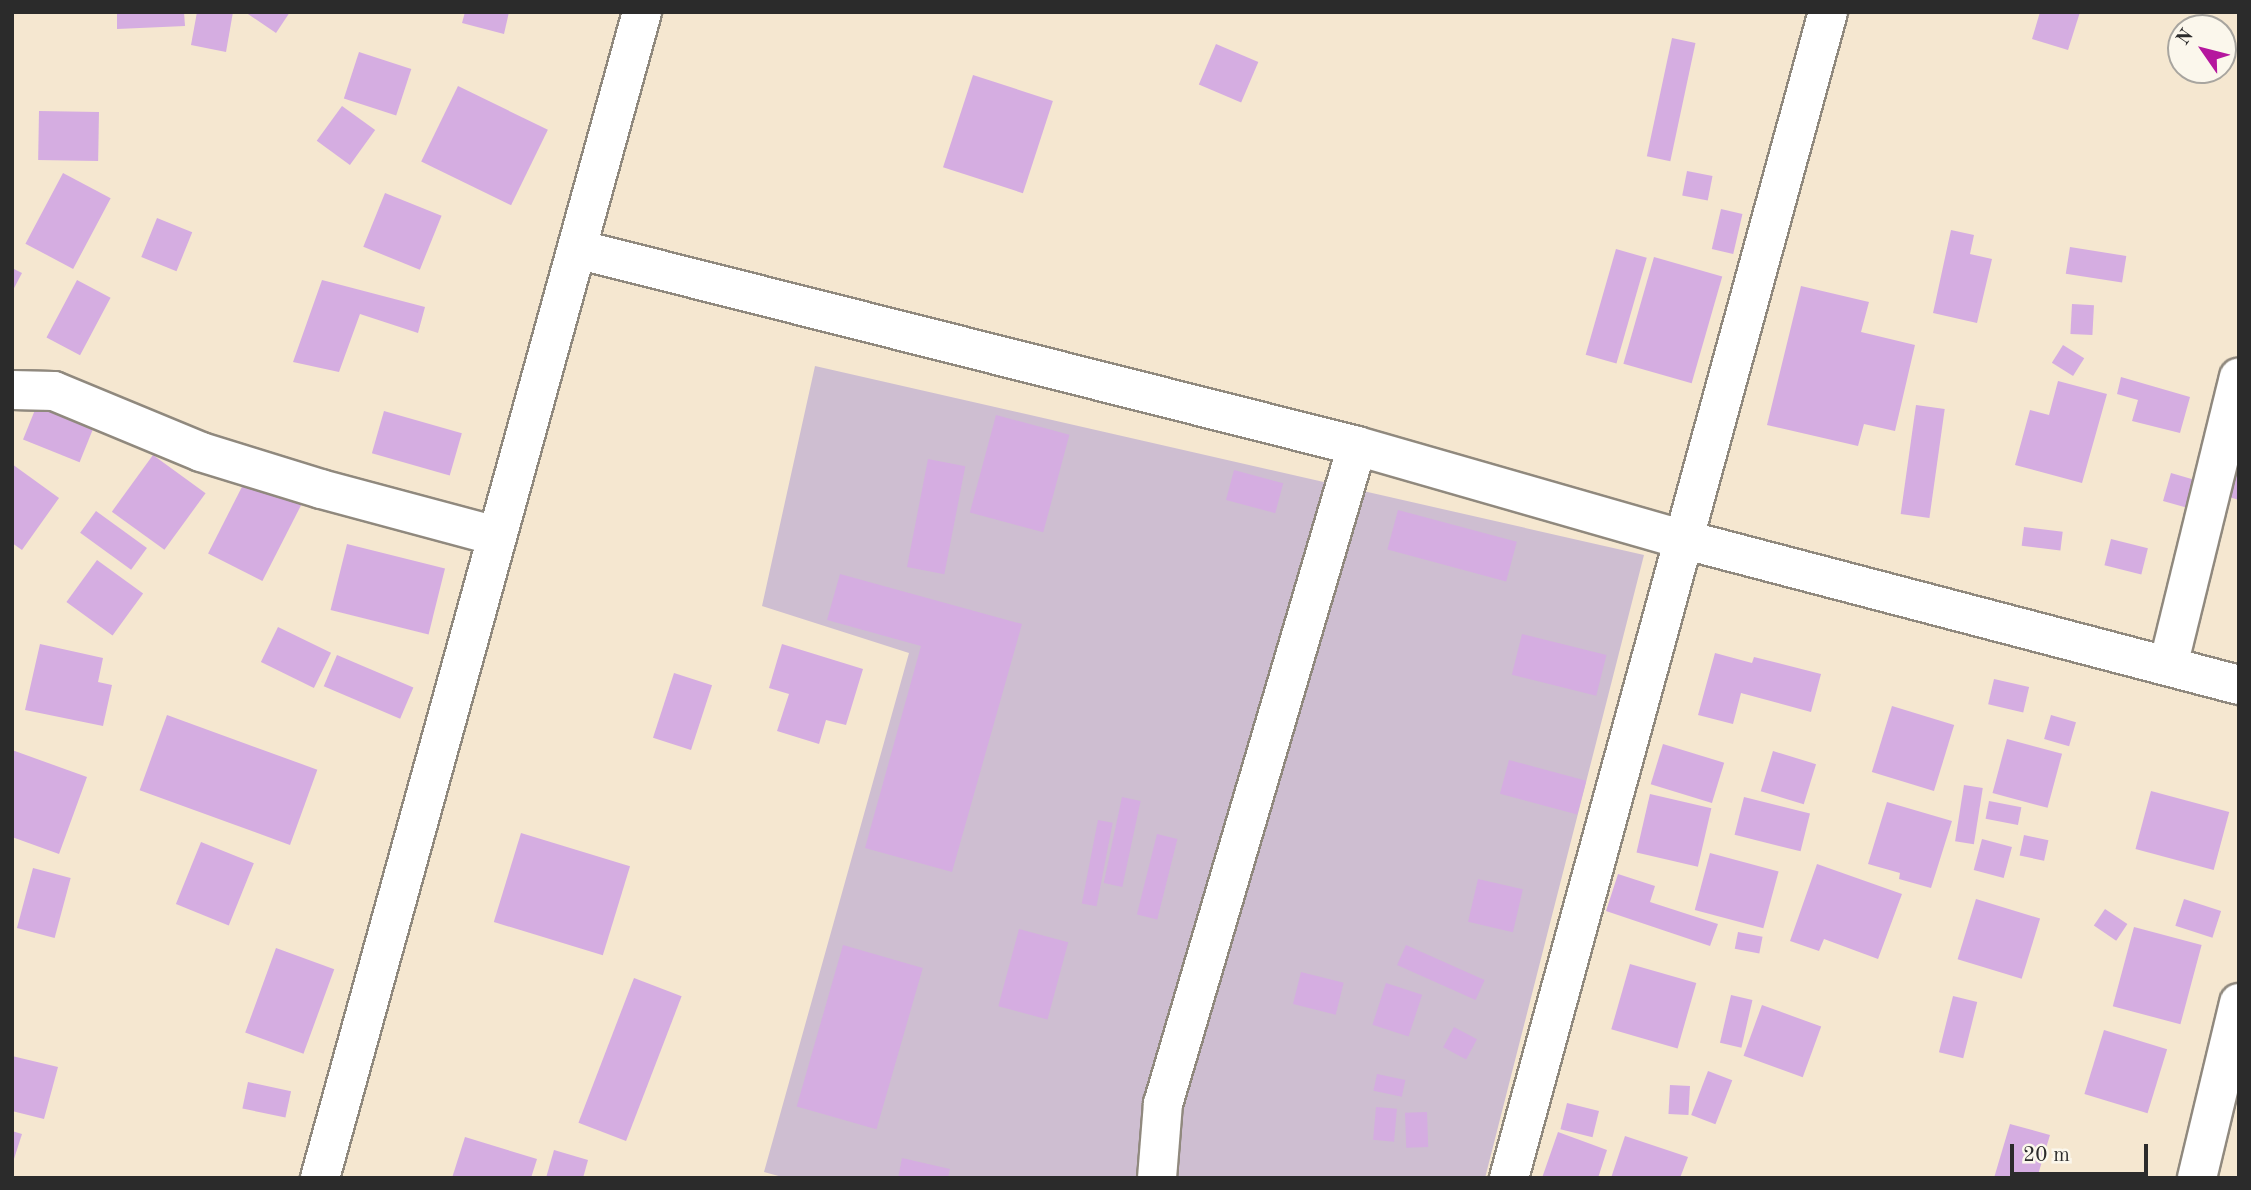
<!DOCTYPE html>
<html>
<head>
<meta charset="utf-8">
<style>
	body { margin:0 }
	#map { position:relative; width:2251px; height:1190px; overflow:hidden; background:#f5e7d0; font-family:"Old Standard TT",serif }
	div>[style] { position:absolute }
	.industrial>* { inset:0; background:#cebed1 }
	.building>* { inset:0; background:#d5ade1; transform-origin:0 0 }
	.roads { filter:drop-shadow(2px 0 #90897e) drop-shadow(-2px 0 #90897e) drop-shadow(0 2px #90897e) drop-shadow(0 -2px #90897e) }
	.minor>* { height:38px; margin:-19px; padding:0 19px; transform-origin:19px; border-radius:19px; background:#fff }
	span { translate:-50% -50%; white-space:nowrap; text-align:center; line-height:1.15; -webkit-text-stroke:6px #fbf7ec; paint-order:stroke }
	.frame { position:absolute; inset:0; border:14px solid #2b2b2b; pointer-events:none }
	.north { position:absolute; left:2167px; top:14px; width:70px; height:70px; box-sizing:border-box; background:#fbf7ec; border:2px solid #a8a59f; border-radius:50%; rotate:305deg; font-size:19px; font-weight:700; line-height:28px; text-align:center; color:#2b2b2b }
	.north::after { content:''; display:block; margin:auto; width:24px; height:32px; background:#b5179e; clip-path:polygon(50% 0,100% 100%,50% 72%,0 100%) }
	.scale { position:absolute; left:2010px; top:1144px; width:138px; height:32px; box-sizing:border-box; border:4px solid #2b2b2b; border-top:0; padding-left:9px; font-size:21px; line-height:24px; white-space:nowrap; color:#2b2b2b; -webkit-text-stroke:5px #fbf7ec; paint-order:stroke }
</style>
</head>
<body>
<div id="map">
	<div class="industrial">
		<i style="clip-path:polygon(815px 366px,1644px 555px,1485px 1178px,786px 1178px,764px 1172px,909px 653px,762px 606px)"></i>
	</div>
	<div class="building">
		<i style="clip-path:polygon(117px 12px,184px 12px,185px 26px,117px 29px)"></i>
		<i style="clip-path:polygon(197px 12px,233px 12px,226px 52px,191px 45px)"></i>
		<i style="clip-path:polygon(245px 12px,290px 12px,276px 33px)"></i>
		<i style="clip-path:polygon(465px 12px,509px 12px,504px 34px,462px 23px)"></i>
		<i style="clip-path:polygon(2040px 12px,2080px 12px,2068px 50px,2032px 39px)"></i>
		<i style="left:1672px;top:38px;width:24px;height:121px;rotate:12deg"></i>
		<i style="left:1216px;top:44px;width:46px;height:44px;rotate:23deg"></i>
		<i style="left:359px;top:52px;width:55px;height:49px;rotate:18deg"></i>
		<i style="left:973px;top:75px;width:84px;height:97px;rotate:18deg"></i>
		<i style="left:458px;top:86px;width:100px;height:84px;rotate:26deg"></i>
		<i style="left:342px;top:106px;width:41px;height:43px;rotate:36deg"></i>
		<i style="left:39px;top:111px;width:60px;height:49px;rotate:1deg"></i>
		<i style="left:1687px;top:171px;width:26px;height:25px;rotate:11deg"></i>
		<i style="left:63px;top:173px;width:54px;height:80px;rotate:28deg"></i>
		<i style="left:385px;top:193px;width:61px;height:58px;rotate:22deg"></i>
		<i style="left:1721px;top:209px;width:22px;height:41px;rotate:13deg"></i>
		<i style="left:157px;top:218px;width:38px;height:42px;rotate:22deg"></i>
		<i style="clip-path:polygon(1951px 230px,1974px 235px,1970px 254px,1992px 259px,1977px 323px,1933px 313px)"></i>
		<i style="left:2070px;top:247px;width:57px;height:27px;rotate:9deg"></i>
		<i style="left:1616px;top:249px;width:32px;height:110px;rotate:16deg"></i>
		<i style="left:1654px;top:257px;width:71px;height:111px;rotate:16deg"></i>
		<i style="clip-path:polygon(12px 268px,22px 273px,12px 292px)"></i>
		<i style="left:77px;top:280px;width:38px;height:65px;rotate:28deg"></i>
		<i style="clip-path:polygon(322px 280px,425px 307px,418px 333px,360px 314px,339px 372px,293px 362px)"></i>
		<i style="clip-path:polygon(1801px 286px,1869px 302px,1861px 332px,1915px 345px,1895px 431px,1864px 424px,1858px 446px,1767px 425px)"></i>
		<i style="left:2072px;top:304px;width:22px;height:30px;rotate:3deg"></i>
		<i style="left:2063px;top:345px;width:25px;height:21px;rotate:32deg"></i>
		<i style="clip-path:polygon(2121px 377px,2190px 397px,2180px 433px,2132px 421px,2138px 400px,2117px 394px)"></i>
		<i style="clip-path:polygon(2058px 381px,2107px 394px,2082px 483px,2015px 465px,2030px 410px,2049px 415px)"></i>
		<i style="left:41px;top:395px;width:61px;height:48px;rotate:22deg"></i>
		<i style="left:1916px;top:405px;width:29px;height:110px;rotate:8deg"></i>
		<i style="left:384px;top:411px;width:81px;height:44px;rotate:16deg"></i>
		<i style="left:996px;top:415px;width:76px;height:101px;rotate:15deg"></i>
		<i style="left:153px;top:455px;width:65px;height:70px;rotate:36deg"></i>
		<i style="clip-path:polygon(2239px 457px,2239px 500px,2229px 497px)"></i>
		<i style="left:928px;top:459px;width:38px;height:110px;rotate:11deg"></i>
		<i style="clip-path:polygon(12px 464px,59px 498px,22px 550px,12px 543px)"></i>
		<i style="left:1234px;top:470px;width:51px;height:31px;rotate:15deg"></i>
		<i style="left:2171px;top:473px;width:25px;height:29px;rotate:16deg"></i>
		<i style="left:248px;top:475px;width:61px;height:88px;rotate:27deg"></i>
		<i style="left:1398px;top:510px;width:123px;height:41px;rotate:15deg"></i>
		<i style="left:96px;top:511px;width:63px;height:27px;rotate:36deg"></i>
		<i style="left:2024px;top:527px;width:39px;height:19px;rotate:7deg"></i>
		<i style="left:2111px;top:539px;width:38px;height:27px;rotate:14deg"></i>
		<i style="left:347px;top:544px;width:101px;height:68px;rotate:14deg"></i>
		<i style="left:97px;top:560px;width:57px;height:52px;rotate:36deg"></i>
		<i style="clip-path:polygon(840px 574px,1022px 624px,952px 872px,865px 848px,921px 646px,827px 620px)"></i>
		<i style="left:278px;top:627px;width:59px;height:39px;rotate:26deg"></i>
		<i style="left:1522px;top:634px;width:87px;height:42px;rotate:14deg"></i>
		<i style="clip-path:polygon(40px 644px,103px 658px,98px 682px,112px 685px,103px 726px,25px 710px)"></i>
		<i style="clip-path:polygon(782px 644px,863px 669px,846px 725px,826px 720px,819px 744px,777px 731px,789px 694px,769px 688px)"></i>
		<i style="clip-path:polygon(1715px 653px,1752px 663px,1754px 657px,1821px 674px,1811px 712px,1741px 693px,1733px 724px,1698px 715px)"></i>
		<i style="left:337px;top:655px;width:83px;height:34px;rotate:23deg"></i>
		<i style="left:674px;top:673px;width:40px;height:68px;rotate:18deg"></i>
		<i style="left:1994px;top:679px;width:36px;height:26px;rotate:13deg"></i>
		<i style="left:1892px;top:706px;width:65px;height:69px;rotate:17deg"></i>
		<i style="left:167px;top:715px;width:160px;height:80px;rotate:20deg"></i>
		<i style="left:2051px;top:715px;width:26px;height:25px;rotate:16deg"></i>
		<i style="left:2007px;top:739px;width:57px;height:56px;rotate:15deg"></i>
		<i style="left:1663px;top:744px;width:64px;height:42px;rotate:17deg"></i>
		<i style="clip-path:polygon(12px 750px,87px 777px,59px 854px,12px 837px)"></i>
		<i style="left:1773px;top:751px;width:45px;height:42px;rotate:17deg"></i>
		<i style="left:1509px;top:760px;width:80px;height:35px;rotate:15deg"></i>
		<i style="left:1964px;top:785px;width:19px;height:57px;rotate:9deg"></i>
		<i style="left:2151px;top:791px;width:81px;height:60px;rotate:15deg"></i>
		<i style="left:1650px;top:794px;width:63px;height:60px;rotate:13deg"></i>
		<i style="left:1122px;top:797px;width:19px;height:88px;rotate:12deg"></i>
		<i style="left:1744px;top:797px;width:68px;height:39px;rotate:14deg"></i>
		<i style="left:1989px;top:801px;width:33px;height:18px;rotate:11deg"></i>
		<i style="clip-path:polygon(1887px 802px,1952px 821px,1931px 888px,1899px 879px,1900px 873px,1868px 864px)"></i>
		<i style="left:1098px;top:820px;width:15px;height:85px;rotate:11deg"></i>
		<i style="left:521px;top:833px;width:114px;height:93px;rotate:17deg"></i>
		<i style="left:1157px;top:834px;width:21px;height:83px;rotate:14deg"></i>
		<i style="left:2024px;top:835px;width:25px;height:21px;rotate:12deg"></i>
		<i style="left:1982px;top:839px;width:31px;height:32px;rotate:15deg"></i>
		<i style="left:201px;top:842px;width:57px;height:67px;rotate:22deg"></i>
		<i style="left:1710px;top:853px;width:71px;height:59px;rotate:15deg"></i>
		<i style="clip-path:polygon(1817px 864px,1902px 894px,1878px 959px,1824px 939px,1819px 951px,1790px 941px)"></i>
		<i style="left:33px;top:868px;width:39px;height:62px;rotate:15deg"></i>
		<i style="clip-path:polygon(1618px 874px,1655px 886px,1650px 902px,1718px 924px,1710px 946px,1606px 911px)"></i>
		<i style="left:1478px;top:879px;width:46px;height:44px;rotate:13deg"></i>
		<i style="left:1976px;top:899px;width:67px;height:63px;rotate:17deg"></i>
		<i style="left:2184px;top:899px;width:39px;height:28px;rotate:18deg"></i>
		<i style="left:2105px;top:909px;width:27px;height:20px;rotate:34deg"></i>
		<i style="left:2134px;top:927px;width:70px;height:82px;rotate:15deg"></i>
		<i style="left:1019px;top:929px;width:51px;height:80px;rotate:15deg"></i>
		<i style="left:1738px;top:932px;width:25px;height:17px;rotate:11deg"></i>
		<i style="left:843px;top:945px;width:83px;height:168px;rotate:16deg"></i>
		<i style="left:1406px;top:945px;width:86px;height:22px;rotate:24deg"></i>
		<i style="left:276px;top:948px;width:62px;height:90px;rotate:20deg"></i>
		<i style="left:1630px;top:964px;width:69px;height:68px;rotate:16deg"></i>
		<i style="left:1301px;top:972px;width:44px;height:33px;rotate:14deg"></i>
		<i style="left:634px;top:978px;width:51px;height:155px;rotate:21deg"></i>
		<i style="left:1386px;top:983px;width:38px;height:44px;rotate:18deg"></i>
		<i style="left:1731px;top:995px;width:22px;height:49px;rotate:13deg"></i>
		<i style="left:1953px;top:996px;width:25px;height:58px;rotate:14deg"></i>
		<i style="left:1762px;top:1005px;width:63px;height:54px;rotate:20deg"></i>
		<i style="left:1454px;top:1027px;width:26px;height:23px;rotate:28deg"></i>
		<i style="left:2104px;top:1030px;width:66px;height:67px;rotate:17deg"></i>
		<i style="clip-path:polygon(12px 1056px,58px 1067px,44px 1119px,12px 1111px)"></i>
		<i style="left:1708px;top:1071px;width:26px;height:47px;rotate:21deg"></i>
		<i style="left:1377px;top:1074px;width:29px;height:17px;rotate:12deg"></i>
		<i style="left:248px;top:1082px;width:44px;height:27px;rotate:12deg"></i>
		<i style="left:1670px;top:1085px;width:20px;height:29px;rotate:3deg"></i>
		<i style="left:1567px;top:1103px;width:33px;height:27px;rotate:14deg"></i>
		<i style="left:1376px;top:1107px;width:21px;height:33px;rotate:5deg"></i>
		<i style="left:1427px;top:1112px;width:35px;height:22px;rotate:88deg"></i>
		<i style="clip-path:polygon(2010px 1124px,2050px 1135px,2037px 1178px,1994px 1178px)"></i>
		<i style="clip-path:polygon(12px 1131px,22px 1134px,13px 1162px,12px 1162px)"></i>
		<i style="clip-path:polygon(1558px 1132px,1607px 1150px,1598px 1178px,1542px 1178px)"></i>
		<i style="clip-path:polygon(1625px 1136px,1688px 1157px,1680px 1178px,1611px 1178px)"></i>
		<i style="clip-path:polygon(465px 1137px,537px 1159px,531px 1178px,452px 1178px)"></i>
		<i style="clip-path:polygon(554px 1150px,588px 1160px,583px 1178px,546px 1178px)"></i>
		<i style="clip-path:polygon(902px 1158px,950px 1169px,948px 1178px,898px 1178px)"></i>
	</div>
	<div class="roads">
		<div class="minor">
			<i style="left:577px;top:249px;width:804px;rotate:14.17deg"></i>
			<i style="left:1357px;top:446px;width:338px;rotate:16deg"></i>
			<i style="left:1682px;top:539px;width:576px;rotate:14.69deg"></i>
			<i style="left:12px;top:390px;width:42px;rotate:1.4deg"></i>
			<i style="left:54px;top:391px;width:159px;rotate:22.5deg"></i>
			<i style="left:201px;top:452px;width:126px;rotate:17.1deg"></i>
			<i style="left:321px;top:489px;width:181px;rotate:15deg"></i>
			<i style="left:2168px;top:666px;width:297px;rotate:-76.2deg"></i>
			<i style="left:320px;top:1178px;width:1210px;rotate:-74.56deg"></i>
			<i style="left:1157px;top:1178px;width:74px;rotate:-85.4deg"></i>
			<i style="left:1163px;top:1104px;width:686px;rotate:-73.57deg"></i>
			<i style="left:1509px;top:1178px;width:1209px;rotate:-74.7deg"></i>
			<i style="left:2197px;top:1178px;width:180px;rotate:-76.5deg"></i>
		</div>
	</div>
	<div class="frame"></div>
	<div class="north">N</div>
	<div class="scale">20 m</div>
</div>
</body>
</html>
